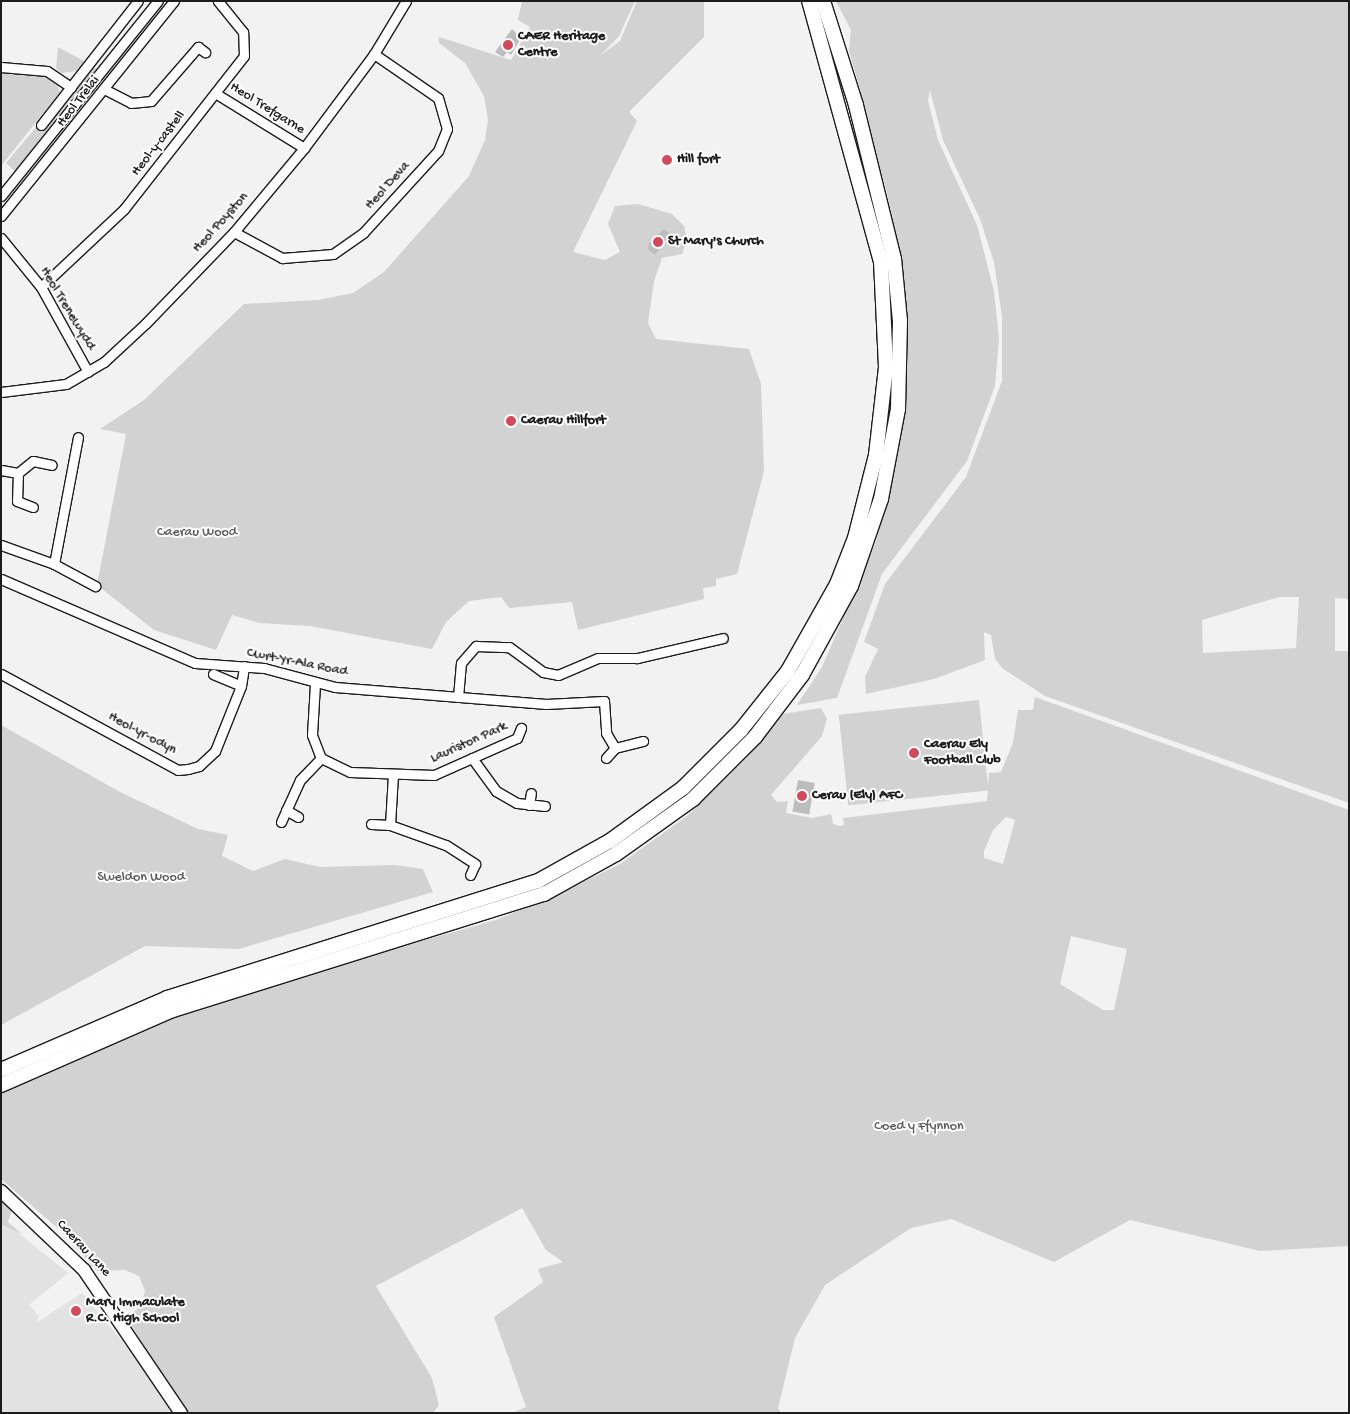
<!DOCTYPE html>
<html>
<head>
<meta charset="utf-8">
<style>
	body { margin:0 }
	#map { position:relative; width:1350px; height:1414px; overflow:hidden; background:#f2f2f2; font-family:"Gochi Hand",sans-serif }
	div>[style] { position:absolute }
	.built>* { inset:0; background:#e2e2e2 }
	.green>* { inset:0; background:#d2d2d2; transform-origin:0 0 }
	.building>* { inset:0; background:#bdbdbd; transform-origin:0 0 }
	.roads { filter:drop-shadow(1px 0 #1c1c1c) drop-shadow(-1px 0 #1c1c1c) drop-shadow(0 1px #1c1c1c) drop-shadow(0 -1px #1c1c1c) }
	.street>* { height:9px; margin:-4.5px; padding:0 4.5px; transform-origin:4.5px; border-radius:4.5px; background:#fff }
	.secondary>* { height:12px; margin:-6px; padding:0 6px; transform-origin:6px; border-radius:6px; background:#fff }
	.primary>* { height:14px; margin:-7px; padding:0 7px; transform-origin:7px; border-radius:7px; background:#fff }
	.dots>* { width:14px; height:14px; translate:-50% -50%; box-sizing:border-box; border:2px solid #fff; border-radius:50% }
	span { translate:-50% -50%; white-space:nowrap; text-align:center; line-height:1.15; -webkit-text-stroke:4px #fff; paint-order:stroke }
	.poi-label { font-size:14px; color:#1c1c1c; font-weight:700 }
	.left { translate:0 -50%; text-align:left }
	.street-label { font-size:14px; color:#1c1c1c }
	.park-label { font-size:14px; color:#5c5c5c }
	.frame { position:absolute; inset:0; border:2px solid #1c1c1c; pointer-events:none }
</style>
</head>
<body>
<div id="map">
	<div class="built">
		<i style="clip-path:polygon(1px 1219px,68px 1273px,29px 1305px,39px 1316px,36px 1323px,82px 1293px,139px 1361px,174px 1413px,1px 1413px)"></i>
	</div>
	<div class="green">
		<i style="clip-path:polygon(522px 1px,635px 1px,619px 36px,601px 55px,620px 41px,637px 1px,704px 1px,704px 37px,629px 112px,637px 121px,573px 252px,605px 260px,620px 252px,608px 224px,615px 206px,638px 204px,672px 214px,684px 226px,687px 239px,682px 254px,662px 258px,654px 281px,648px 323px,656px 339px,749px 349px,761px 384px,764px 471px,737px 574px,716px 579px,716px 586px,703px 588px,704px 599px,578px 630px,572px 602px,509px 608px,501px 597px,469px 601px,446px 622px,432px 649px,310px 626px,259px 623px,232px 615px,216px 650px,154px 630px,97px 585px,126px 434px,100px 429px,144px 400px,244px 304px,318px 300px,353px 293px,384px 272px,469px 176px,485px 140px,488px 120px,484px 96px,465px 63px,439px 43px,439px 37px,511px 60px,530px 27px,518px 20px)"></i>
		<i style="clip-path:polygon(evenodd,836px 1px,1349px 1px,1349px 599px,1335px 598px,1335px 651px,1349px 651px,1349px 803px,1045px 696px,1002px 668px,995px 659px,991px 635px,984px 632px,985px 660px,934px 679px,866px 694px,865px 677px,878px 649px,864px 642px,885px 584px,966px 477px,1002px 381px,1002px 317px,994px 262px,980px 219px,943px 140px,930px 90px,928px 101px,938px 140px,977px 225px,994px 291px,999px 338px,995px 386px,967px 461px,882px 574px,837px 698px,797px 705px,822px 667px,876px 542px,904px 419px,908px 345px,901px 259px,886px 189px,857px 94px,861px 92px,849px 51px,851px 30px,836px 1px,1279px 597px,1299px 597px,1296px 648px,1203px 653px,1202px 620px,1279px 597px)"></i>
		<i style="clip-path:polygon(58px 47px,84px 61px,77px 71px,61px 73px,56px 68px)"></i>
		<i style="clip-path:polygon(91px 66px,96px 69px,17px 168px,17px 173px,6px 163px,37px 126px,42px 130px)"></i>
		<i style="clip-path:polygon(1px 71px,45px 74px,56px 81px,60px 92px,1px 166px)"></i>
		<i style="clip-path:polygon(evenodd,1035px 697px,1349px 810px,1349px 1246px,1260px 1251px,1130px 1220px,1054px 1262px,951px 1219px,911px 1228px,825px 1285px,795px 1338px,778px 1408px,781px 1413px,512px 1413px,526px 1407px,494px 1317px,543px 1282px,538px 1269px,563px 1262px,546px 1250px,522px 1208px,376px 1286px,432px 1378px,439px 1405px,433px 1413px,186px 1413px,131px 1325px,130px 1315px,141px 1306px,145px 1291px,139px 1276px,125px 1270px,97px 1271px,61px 1231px,1px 1179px,1px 1091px,134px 1031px,258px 987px,496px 920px,555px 896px,620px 864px,687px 816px,746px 759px,783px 714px,821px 708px,827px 719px,822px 736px,771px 795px,777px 802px,788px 801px,786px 813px,812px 818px,831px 814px,833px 824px,839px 826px,844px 825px,843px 818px,987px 801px,989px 773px,1001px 772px,1013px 743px,1018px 710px,1033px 710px,1035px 697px,1006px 817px,1015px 820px,1003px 864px,984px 858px,984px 851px,993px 830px,1006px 817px,1035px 697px,1071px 936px,1127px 949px,1114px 1010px,1103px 1010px,1060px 984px,1071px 936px)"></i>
		<i style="left:979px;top:700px;width:91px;height:141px;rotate:84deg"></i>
		<i style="clip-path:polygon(1px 725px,120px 792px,198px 829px,228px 835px,222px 856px,253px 871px,285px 859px,320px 867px,395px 865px,423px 869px,433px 892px,239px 949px,145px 946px,1px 1025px)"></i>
		<i style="clip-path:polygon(1px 1200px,13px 1208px,8px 1222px,22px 1234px,1px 1224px)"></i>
	</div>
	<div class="building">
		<i style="clip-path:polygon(512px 29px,521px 38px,511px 55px,507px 52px,503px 57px,495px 52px)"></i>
		<i style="clip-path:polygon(664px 229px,670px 234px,655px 255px,648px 249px,649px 243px)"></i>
		<i style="left:798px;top:780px;width:17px;height:32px;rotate:10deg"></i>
	</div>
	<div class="roads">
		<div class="street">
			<i style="left:1px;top:67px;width:46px;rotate:5deg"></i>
			<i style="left:47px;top:71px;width:29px;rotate:34deg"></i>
			<i style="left:106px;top:90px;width:28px;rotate:27deg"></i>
			<i style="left:131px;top:103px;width:20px;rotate:-6deg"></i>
			<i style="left:151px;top:101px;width:72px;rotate:-49deg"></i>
			<i style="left:198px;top:47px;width:9px;rotate:36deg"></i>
			<i style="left:215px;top:93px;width:105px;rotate:31.7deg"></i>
			<i style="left:41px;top:125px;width:157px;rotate:-52deg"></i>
			<i style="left:1px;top:196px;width:250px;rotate:-51.2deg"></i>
			<i style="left:1px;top:216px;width:276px;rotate:-51.2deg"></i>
			<i style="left:234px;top:232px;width:55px;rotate:28.4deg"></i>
			<i style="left:282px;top:258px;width:51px;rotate:-4.5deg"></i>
			<i style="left:333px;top:254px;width:37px;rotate:-35deg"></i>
			<i style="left:363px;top:233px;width:111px;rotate:-47.6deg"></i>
			<i style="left:438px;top:151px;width:24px;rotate:-68deg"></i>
			<i style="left:447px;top:129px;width:32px;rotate:-106deg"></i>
			<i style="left:438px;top:98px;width:78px;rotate:-145.5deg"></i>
			<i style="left:1px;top:238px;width:63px;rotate:50.8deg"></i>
			<i style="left:41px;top:287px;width:97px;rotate:61.1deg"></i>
			<i style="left:41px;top:287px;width:114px;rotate:-43.2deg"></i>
			<i style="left:124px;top:209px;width:194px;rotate:-51.9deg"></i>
			<i style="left:244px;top:56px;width:24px;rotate:-92deg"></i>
			<i style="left:243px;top:32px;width:40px;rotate:-129deg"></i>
			<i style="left:1px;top:392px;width:65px;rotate:-7deg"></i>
			<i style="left:66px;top:384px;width:44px;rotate:-30.1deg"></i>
			<i style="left:104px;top:362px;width:57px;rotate:-42.9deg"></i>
			<i style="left:146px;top:323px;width:127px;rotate:-46deg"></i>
			<i style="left:234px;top:232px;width:109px;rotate:-50.2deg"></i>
			<i style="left:304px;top:148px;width:117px;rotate:-53.3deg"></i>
			<i style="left:374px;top:54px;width:62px;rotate:-58.9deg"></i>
			<i style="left:1px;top:470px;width:17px;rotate:10deg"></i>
			<i style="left:18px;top:473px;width:28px;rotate:92deg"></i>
			<i style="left:17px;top:501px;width:17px;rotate:21deg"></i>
			<i style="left:18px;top:473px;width:19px;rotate:-39deg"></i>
			<i style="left:33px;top:461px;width:19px;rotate:12deg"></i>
			<i style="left:1px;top:545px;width:56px;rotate:19.7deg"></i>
			<i style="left:54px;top:564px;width:47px;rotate:28.2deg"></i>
			<i style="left:54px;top:564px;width:129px;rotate:-79.3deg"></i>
			<i style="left:1px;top:579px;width:211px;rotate:23.4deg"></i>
			<i style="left:195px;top:663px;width:69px;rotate:4.1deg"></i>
			<i style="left:264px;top:668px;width:73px;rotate:15deg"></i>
			<i style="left:335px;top:687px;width:212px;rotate:4.6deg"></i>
			<i style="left:546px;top:704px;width:58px;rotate:-3deg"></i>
			<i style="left:604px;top:701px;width:32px;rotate:86deg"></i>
			<i style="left:606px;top:733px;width:17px;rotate:59deg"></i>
			<i style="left:1px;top:674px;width:201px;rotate:28.5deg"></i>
			<i style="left:178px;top:770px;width:10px;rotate:-6deg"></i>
			<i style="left:188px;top:769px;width:11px;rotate:-15deg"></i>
			<i style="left:199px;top:766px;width:22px;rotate:-43deg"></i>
			<i style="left:215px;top:751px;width:70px;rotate:-68.2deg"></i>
			<i style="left:241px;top:686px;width:20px;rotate:-81deg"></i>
			<i style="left:213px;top:674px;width:30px;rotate:23deg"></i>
			<i style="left:315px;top:684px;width:51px;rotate:93.4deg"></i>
			<i style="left:312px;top:735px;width:25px;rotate:69deg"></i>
			<i style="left:321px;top:758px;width:32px;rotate:26deg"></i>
			<i style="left:350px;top:772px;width:84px;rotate:2deg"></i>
			<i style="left:434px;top:775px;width:91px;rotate:-24deg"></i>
			<i style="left:517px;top:738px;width:11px;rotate:-68deg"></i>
			<i style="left:458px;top:697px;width:34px;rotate:-85deg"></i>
			<i style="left:461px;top:663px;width:23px;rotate:-49deg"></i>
			<i style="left:476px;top:646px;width:33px;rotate:2deg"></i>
			<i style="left:509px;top:647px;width:42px;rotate:36.3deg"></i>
			<i style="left:543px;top:672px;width:15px;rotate:11deg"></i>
			<i style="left:558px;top:675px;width:43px;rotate:-23deg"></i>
			<i style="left:598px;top:658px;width:39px"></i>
			<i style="left:637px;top:658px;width:88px;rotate:-13.1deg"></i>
			<i style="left:472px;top:758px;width:41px;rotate:54deg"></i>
			<i style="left:496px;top:791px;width:24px;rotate:30deg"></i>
			<i style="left:517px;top:803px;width:28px;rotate:6deg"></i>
			<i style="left:606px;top:758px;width:13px;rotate:-48deg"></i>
			<i style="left:615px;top:748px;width:29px;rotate:-14deg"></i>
			<i style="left:529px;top:805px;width:12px;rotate:-81deg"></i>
			<i style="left:286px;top:810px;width:14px;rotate:30deg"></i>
			<i style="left:281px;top:822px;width:46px;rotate:-65.7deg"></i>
			<i style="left:300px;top:780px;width:30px;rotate:-46deg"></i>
			<i style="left:371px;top:824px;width:19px;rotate:3deg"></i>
			<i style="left:390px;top:825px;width:59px;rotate:19.7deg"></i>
			<i style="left:446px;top:845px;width:35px;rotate:33deg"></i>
			<i style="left:475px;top:864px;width:12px;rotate:114deg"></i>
			<i style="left:390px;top:825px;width:51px;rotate:-86.6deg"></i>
		</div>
		<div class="secondary">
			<i style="left:1px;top:1191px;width:115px;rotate:43.6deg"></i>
			<i style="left:84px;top:1270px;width:173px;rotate:55.9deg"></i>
		</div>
		<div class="primary">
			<i style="left:1px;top:1070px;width:181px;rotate:-23.4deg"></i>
			<i style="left:167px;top:998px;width:389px;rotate:-17.5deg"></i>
			<i style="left:538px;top:881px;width:82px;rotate:-29.1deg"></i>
			<i style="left:610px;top:841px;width:90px;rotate:-36deg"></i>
			<i style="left:683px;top:788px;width:82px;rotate:-45deg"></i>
			<i style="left:741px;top:730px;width:75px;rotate:-51.5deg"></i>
			<i style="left:788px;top:671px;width:100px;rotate:-60.6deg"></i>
			<i style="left:837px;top:584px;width:49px;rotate:-68.6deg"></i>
			<i style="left:855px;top:538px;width:86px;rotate:-75.8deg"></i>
			<i style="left:876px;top:455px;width:89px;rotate:-83.5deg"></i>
			<i style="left:886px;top:367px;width:105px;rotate:-92.7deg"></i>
			<i style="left:881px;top:262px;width:271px;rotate:-105.4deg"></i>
			<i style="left:1px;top:1085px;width:188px;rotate:-23.6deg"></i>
			<i style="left:173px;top:1010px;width:389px;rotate:-17.4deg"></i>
			<i style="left:544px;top:894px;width:82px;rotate:-29.1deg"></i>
			<i style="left:616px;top:854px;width:95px;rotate:-35.5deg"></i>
			<i style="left:693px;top:799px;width:88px;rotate:-45deg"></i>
			<i style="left:755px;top:737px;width:78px;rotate:-52.8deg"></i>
			<i style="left:802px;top:675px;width:102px;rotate:-61.2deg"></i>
			<i style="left:851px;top:586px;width:92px;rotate:-71deg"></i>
			<i style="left:881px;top:499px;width:92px;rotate:-79.3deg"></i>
			<i style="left:898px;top:409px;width:88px;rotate:-88.7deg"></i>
			<i style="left:900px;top:321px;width:62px;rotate:-95.5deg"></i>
			<i style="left:894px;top:259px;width:159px;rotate:-103.9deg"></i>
			<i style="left:856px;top:105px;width:109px;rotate:-107.6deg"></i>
		</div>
	</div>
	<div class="dots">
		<i style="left:508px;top:45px;background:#d1495b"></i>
		<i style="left:667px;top:160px;background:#d1495b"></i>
		<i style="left:658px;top:242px;background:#d1495b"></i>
		<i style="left:511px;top:421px;background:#d1495b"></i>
		<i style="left:914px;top:753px;background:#d1495b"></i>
		<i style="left:802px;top:796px;background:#d1495b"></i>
		<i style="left:76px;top:1311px;background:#d1495b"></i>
	</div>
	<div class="poi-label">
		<span class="left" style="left:518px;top:45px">CAER Heritage<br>Centre</span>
		<span class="left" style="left:677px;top:160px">Hill fort</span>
		<span class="left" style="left:668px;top:242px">St Mary's Church</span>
		<span class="left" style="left:521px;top:421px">Caerau Hillfort</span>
		<span class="left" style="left:924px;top:753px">Caerau Ely<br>Football Club</span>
		<span class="left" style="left:812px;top:796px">Cerau (Ely) AFC</span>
		<span class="left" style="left:86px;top:1311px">Mary Immaculate<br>R.C. High School</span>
	</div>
	<div class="street-label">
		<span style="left:79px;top:102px;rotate:-52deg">Heol Trelai</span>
		<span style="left:267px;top:109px;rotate:32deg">Heol Trefgarne</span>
		<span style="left:159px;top:144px;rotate:-52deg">Heol-y-castell</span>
		<span style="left:388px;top:186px;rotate:-48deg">Heol Deva</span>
		<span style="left:221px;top:223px;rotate:-48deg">Heol Poyston</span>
		<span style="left:67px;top:309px;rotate:59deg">Heol Trenewydd</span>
		<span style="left:297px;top:663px;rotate:11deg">Cwrt-Yr-Ala Road</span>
		<span style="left:142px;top:734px;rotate:28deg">Heol-yr-odyn</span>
		<span style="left:469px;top:743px;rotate:-24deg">Lauriston Park</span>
		<span style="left:83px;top:1249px;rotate:47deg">Caerau Lane</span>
	</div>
	<div class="park-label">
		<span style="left:197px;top:533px">Caerau Wood</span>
		<span style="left:141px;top:878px">Sweldon Wood</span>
		<span style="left:919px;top:1127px">Coed y Ffynnon</span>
	</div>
	<div class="frame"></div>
</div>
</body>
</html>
